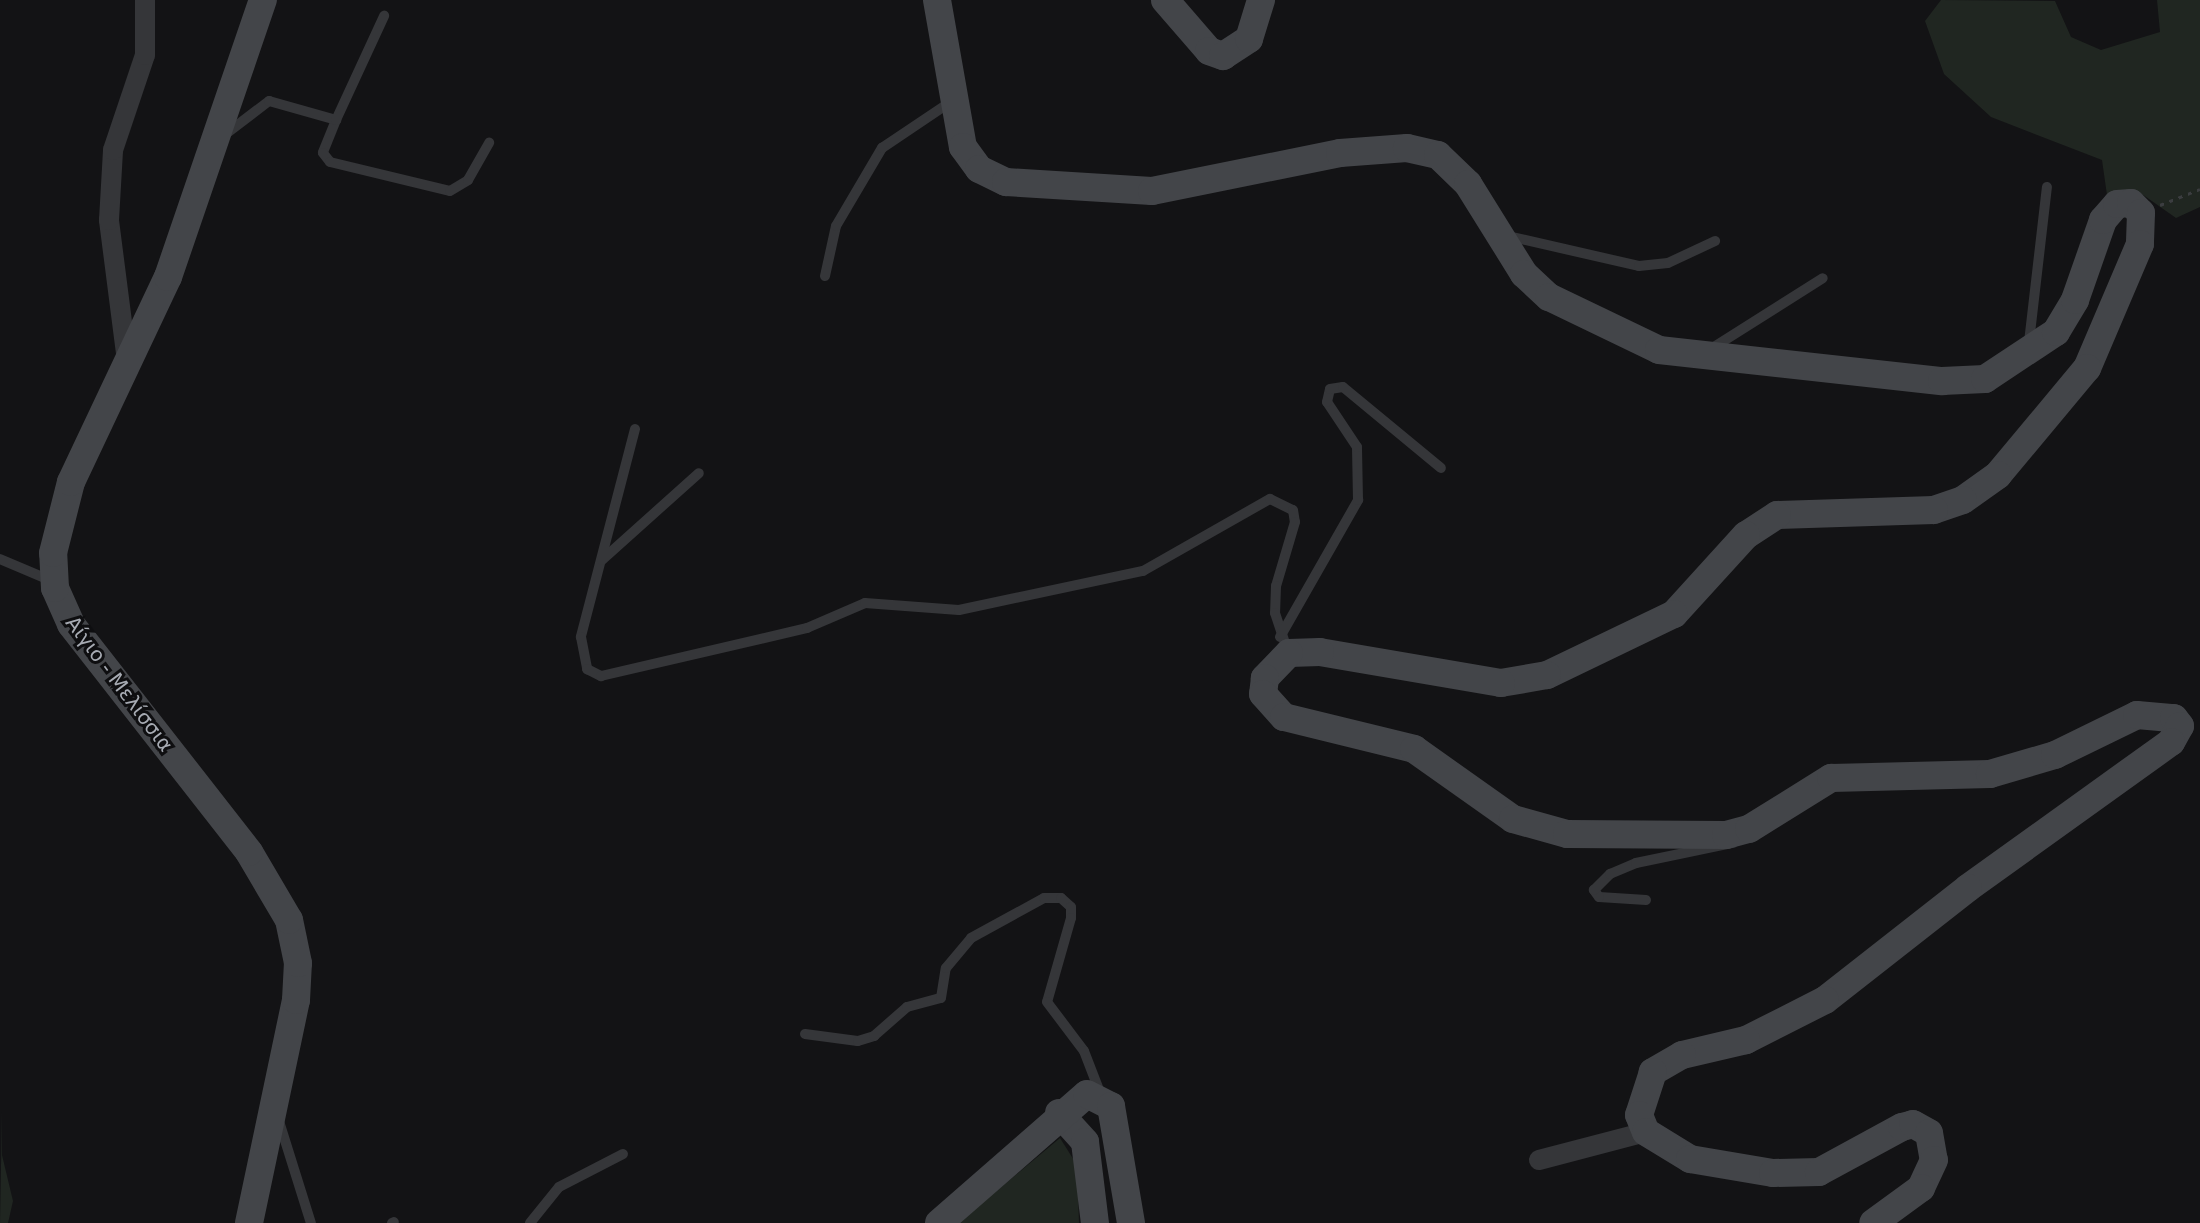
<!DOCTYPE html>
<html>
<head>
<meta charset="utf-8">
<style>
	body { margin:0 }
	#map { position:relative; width:2200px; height:1223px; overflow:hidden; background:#131315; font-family:"DejaVu Sans",sans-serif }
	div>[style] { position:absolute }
	.green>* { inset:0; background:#202621 }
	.path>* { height:3px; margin-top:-1.5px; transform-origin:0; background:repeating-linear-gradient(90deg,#3b3d40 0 4px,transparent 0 10px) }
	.service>* { height:10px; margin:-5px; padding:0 5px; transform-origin:5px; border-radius:5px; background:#353639 }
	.minor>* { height:20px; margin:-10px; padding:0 10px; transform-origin:10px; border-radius:10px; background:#353639 }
	.secondary>* { height:28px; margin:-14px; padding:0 14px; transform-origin:14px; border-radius:14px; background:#434549 }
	span { translate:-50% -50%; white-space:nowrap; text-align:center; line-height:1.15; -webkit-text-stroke:6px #0e0e10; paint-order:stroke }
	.street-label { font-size:20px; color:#a7abb3 }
</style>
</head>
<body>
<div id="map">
	<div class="green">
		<i style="clip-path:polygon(1941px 0,2055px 1px,2071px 37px,2101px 50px,2160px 32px,2157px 0,2200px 0,2200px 207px,2176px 218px,2139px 192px,2107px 195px,2102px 160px,1991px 117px,1944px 74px,1925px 21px)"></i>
		<i style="clip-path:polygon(2px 1109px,2px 1155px,13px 1201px,8px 1223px,0 1223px)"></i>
		<i style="clip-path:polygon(1060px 1138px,1077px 1165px,1079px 1223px,958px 1223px)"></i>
	</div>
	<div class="path">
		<i style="left:2160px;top:205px;width:43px;rotate:-21.8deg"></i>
	</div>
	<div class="service">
		<i style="left:336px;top:120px;width:35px;rotate:112deg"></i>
		<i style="left:323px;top:153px;width:11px;rotate:52deg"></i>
		<i style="left:330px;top:162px;width:123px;rotate:13.6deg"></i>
		<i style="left:450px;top:191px;width:21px;rotate:-31deg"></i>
		<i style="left:468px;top:180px;width:43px;rotate:-60.4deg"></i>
		<i style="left:227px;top:133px;width:53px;rotate:-37.3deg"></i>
		<i style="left:269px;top:101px;width:70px;rotate:15.8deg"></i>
		<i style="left:336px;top:120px;width:115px;rotate:-65.2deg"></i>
		<i style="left:1508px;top:236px;width:134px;rotate:12.9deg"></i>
		<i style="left:1639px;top:266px;width:29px;rotate:-6deg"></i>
		<i style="left:1668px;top:263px;width:52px;rotate:-25.1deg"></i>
		<i style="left:825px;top:276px;width:51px;rotate:-77.6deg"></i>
		<i style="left:836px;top:226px;width:91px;rotate:-59.5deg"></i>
		<i style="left:882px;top:148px;width:84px;rotate:-33.9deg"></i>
		<i style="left:2029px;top:342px;width:156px;rotate:-83.4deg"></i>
		<i style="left:1706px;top:352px;width:138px;rotate:-32.3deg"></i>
		<i style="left:635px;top:429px;width:215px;rotate:104.6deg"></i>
		<i style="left:581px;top:637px;width:33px;rotate:79deg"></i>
		<i style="left:587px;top:669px;width:16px;rotate:27deg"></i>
		<i style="left:601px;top:676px;width:212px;rotate:-13.1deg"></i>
		<i style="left:807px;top:628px;width:63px;rotate:-23.3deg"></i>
		<i style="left:865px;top:603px;width:94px;rotate:4.3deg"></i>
		<i style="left:959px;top:610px;width:188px;rotate:-12deg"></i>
		<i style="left:1143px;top:571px;width:146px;rotate:-29.6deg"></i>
		<i style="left:1270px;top:499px;width:25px;rotate:26deg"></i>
		<i style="left:1293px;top:510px;width:12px;rotate:81deg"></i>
		<i style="left:1295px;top:522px;width:67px;rotate:106.5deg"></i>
		<i style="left:1276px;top:586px;width:27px;rotate:92deg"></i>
		<i style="left:1275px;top:613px;width:41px;rotate:71.6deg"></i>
		<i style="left:0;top:559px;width:56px;rotate:22.9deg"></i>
		<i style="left:602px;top:560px;width:130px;rotate:-41.9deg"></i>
		<i style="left:1280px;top:637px;width:158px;rotate:-60.3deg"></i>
		<i style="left:1358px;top:500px;width:53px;rotate:-91.1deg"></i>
		<i style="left:1357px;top:447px;width:54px;rotate:-123.7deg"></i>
		<i style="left:1327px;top:402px;width:13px;rotate:-77deg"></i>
		<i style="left:1330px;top:389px;width:13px;rotate:-9deg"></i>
		<i style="left:1343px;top:387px;width:127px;rotate:39.6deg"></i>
		<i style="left:1646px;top:900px;width:47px;rotate:-176.3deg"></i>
		<i style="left:1599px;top:897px;width:9px;rotate:-126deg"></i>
		<i style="left:1594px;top:890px;width:23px;rotate:-45deg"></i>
		<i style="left:1610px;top:874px;width:28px;rotate:-23deg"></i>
		<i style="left:1636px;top:863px;width:99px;rotate:-11.7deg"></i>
		<i style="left:805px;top:1034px;width:53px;rotate:7.5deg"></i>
		<i style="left:858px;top:1041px;width:17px;rotate:-17deg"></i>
		<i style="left:874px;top:1036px;width:44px;rotate:-41.3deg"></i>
		<i style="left:907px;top:1007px;width:35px;rotate:-15deg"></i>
		<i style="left:941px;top:998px;width:30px;rotate:-81deg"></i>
		<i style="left:946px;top:968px;width:39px;rotate:-50deg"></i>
		<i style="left:971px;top:938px;width:83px;rotate:-28.7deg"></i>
		<i style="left:1044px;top:898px;width:17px"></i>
		<i style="left:1061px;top:898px;width:13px;rotate:42deg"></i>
		<i style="left:1071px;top:907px;width:11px;rotate:90deg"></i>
		<i style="left:1071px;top:918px;width:87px;rotate:105.9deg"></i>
		<i style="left:1047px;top:1002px;width:61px;rotate:52.9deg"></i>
		<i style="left:1084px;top:1051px;width:47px;rotate:68.9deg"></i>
		<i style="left:278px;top:1118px;width:110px;rotate:72.6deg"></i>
		<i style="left:392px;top:1223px;width:2px;rotate:-27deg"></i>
		<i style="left:530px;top:1223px;width:46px;rotate:-51.1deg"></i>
		<i style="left:559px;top:1187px;width:72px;rotate:-27.3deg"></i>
	</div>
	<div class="minor">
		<i style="left:127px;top:361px;width:142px;rotate:-97.3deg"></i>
		<i style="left:109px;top:220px;width:70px;rotate:-86.7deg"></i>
		<i style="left:113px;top:150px;width:100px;rotate:-71.4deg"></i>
		<i style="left:145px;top:55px;width:55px;rotate:-90deg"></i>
		<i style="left:1539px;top:1160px;width:111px;rotate:-14.7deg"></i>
	</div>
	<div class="secondary">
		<i style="left:937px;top:0;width:149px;rotate:80deg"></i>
		<i style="left:963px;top:147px;width:27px;rotate:54deg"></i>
		<i style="left:979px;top:169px;width:30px;rotate:26deg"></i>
		<i style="left:1006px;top:182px;width:146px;rotate:3.5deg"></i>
		<i style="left:1152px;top:191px;width:192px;rotate:-11.4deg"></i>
		<i style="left:1340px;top:153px;width:67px;rotate:-4.3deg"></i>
		<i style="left:1407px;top:148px;width:32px;rotate:13deg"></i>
		<i style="left:1438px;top:155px;width:42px;rotate:44deg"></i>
		<i style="left:1468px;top:184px;width:106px;rotate:58.1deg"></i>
		<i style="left:1524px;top:274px;width:34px;rotate:43deg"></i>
		<i style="left:1549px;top:297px;width:122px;rotate:25.7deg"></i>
		<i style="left:1659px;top:350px;width:285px;rotate:6.3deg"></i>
		<i style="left:1942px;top:381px;width:43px;rotate:-2.7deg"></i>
		<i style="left:1985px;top:379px;width:85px;rotate:-33.5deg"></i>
		<i style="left:2056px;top:332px;width:37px;rotate:-59deg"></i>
		<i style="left:2075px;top:300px;width:85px;rotate:-70.7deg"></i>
		<i style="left:2103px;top:220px;width:21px;rotate:-49deg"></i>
		<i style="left:2117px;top:204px;width:14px;rotate:-4deg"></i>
		<i style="left:2131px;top:203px;width:14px;rotate:45deg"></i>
		<i style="left:2141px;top:213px;width:31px;rotate:92deg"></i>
		<i style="left:2140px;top:244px;width:135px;rotate:113.1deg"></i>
		<i style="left:2087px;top:368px;width:139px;rotate:129.8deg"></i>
		<i style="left:1998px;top:475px;width:43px;rotate:144.5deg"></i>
		<i style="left:1963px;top:500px;width:31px;rotate:161deg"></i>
		<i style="left:1934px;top:510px;width:157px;rotate:178.2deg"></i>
		<i style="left:1777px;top:515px;width:37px;rotate:147deg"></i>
		<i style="left:1746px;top:535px;width:107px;rotate:132.3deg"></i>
		<i style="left:1674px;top:614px;width:141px;rotate:154.3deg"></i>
		<i style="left:1547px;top:675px;width:47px;rotate:170.1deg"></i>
		<i style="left:1501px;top:683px;width:184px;rotate:-170.3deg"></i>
		<i style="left:1320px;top:652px;width:31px;rotate:178deg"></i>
		<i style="left:1289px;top:653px;width:35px;rotate:134deg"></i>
		<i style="left:1265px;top:678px;width:16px;rotate:97deg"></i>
		<i style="left:1263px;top:694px;width:31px;rotate:48deg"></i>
		<i style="left:1284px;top:717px;width:134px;rotate:13.8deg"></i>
		<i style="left:1414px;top:749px;width:121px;rotate:35.3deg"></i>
		<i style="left:1513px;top:819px;width:56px;rotate:15.5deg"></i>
		<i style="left:1567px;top:834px;width:159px;rotate:0.4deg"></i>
		<i style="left:1726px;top:835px;width:24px;rotate:-15deg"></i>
		<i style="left:1749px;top:829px;width:97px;rotate:-31.9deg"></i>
		<i style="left:1831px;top:778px;width:159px;rotate:-1.4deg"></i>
		<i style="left:1990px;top:774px;width:68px;rotate:-16.3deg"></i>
		<i style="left:2055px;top:755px;width:91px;rotate:-26deg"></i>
		<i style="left:2137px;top:715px;width:37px;rotate:5deg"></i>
		<i style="left:2174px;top:718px;width:10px;rotate:53deg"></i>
		<i style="left:2180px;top:726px;width:18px;rotate:119deg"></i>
		<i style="left:2171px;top:742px;width:250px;rotate:144.3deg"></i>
		<i style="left:1968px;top:888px;width:182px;rotate:141.9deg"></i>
		<i style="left:1825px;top:1000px;width:89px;rotate:153.1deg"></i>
		<i style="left:1746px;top:1040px;width:66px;rotate:166.8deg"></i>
		<i style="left:1682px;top:1055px;width:34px;rotate:150deg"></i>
		<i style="left:1653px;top:1072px;width:45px;rotate:108deg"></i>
		<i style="left:1639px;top:1115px;width:18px;rotate:68deg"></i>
		<i style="left:1646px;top:1132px;width:52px;rotate:31.5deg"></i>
		<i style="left:1690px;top:1159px;width:84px;rotate:9.6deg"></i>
		<i style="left:1773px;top:1173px;width:46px;rotate:-1.2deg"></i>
		<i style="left:1819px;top:1172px;width:94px;rotate:-28.5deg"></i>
		<i style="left:1902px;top:1127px;width:11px;rotate:-15deg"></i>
		<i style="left:1913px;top:1124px;width:18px;rotate:29deg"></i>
		<i style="left:1929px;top:1133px;width:27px;rotate:80deg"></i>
		<i style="left:1934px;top:1160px;width:31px;rotate:115deg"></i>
		<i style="left:1921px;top:1188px;width:59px;rotate:143.9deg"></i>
		<i style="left:1165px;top:0;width:67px;rotate:49.2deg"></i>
		<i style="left:1209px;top:51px;width:15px;rotate:20deg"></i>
		<i style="left:1223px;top:56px;width:31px;rotate:-33deg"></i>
		<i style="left:1249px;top:39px;width:41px;rotate:-72.9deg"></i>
		<i style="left:1059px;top:1113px;width:39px;rotate:48deg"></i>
		<i style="left:1085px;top:1142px;width:82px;rotate:83deg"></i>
		<i style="left:249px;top:1223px;width:228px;rotate:-78.1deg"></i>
		<i style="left:296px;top:1000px;width:37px;rotate:-87deg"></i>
		<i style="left:298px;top:963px;width:44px;rotate:-101.8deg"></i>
		<i style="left:289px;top:920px;width:79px;rotate:-120.5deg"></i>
		<i style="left:249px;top:852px;width:289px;rotate:-128deg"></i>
		<i style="left:71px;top:624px;width:39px;rotate:-114deg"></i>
		<i style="left:55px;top:588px;width:35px;rotate:-93deg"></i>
		<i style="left:53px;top:553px;width:73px;rotate:-75.8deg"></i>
		<i style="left:71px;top:482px;width:227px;rotate:-64.7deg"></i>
		<i style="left:168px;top:277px;width:293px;rotate:-71.1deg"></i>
		<i style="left:939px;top:1223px;width:196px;rotate:-41.1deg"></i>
		<i style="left:1087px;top:1094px;width:27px;rotate:27deg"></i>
		<i style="left:1111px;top:1106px;width:119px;rotate:80.3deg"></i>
	</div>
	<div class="street-label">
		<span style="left:119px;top:684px;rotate:53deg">Αίγιο - Μελίσσια</span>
	</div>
</div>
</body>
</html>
